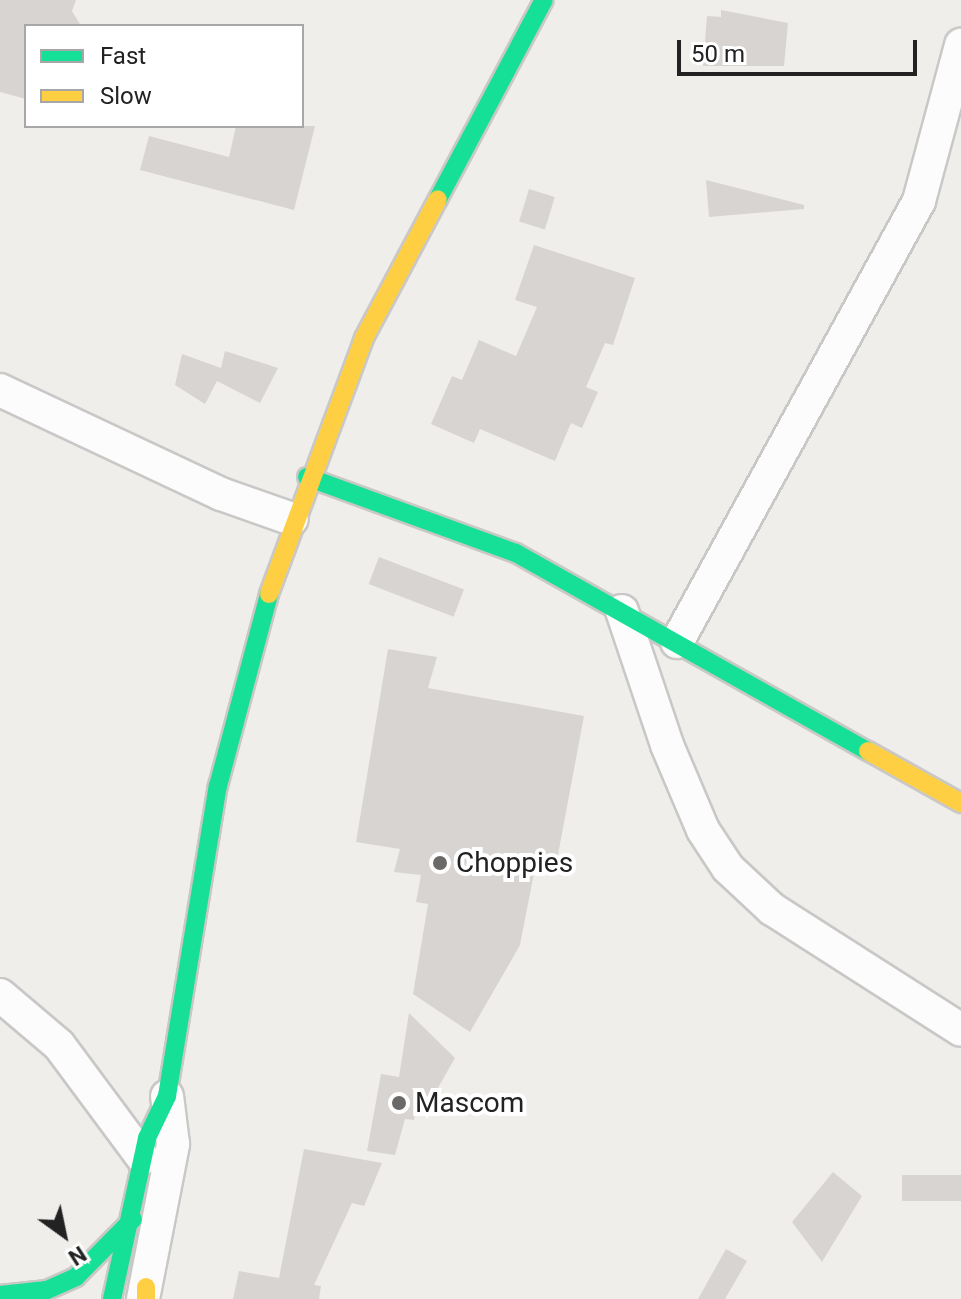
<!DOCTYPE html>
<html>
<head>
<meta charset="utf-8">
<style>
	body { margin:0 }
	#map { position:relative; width:961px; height:1299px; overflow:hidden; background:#f0eeeb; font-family:Roboto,sans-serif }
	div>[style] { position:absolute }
	.building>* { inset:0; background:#d7d4d2; transform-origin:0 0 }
	.roads { filter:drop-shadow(2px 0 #c9c8c7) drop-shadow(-2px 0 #c9c8c7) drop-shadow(0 2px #c9c8c7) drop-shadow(0 -2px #c9c8c7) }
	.street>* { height:32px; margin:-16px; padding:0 16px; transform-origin:16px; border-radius:16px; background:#fdfcfc }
	.fast>* { height:18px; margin:-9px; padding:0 9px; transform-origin:9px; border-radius:9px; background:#16e098 }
	.slow>* { height:18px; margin:-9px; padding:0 9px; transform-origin:9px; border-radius:9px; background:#ffcf43 }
	.dots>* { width:22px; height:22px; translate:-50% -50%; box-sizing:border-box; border:4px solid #fff; border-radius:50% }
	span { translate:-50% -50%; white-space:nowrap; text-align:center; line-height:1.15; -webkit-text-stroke:8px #fff; paint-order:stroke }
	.poi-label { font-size:28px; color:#222 }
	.left { translate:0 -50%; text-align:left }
	.legend { position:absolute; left:24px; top:24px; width:280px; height:104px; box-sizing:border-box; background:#fff; border:2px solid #a7a7a7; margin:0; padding:10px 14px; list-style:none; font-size:24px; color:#222 }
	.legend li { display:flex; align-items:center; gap:16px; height:40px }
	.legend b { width:40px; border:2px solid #a7a7a7 }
	.north { position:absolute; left:24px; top:1195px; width:80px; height:80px; -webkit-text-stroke:6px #fff; paint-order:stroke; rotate:147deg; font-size:22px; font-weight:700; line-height:32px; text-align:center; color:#222 }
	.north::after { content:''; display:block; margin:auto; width:28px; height:36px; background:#222; clip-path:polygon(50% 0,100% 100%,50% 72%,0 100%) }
	.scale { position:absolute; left:677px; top:40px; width:240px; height:36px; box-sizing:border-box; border:4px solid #222; border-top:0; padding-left:10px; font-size:24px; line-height:28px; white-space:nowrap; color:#222; -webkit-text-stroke:6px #fff; paint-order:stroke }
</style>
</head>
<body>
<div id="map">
	<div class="building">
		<i style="clip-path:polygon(0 0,76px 0,72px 11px,81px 26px,26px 26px,26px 99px,0 92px)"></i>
		<i style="clip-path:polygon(721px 10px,788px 23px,784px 66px,703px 66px,707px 16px,721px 17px)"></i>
		<i style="clip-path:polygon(236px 126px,315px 126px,294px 210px,140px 170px,149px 136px,229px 157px)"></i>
		<i style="clip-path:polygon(706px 180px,804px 205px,804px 209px,709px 217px)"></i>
		<i style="left:529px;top:189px;width:27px;height:34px;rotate:17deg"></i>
		<i style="clip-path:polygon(534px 245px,635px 278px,613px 345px,605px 343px,586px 387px,598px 392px,582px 428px,571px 423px,555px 461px,480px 429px,474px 443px,431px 424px,452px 376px,462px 380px,479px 340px,516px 356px,537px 307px,515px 300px)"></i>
		<i style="clip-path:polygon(225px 351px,278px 368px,260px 403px,217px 381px,205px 404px,175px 385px,182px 354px,221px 368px)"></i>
		<i style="left:379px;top:557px;width:91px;height:29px;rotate:21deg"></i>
		<i style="clip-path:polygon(388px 649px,437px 657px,428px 688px,584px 716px,554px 876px,534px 873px,520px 945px,470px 1032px,413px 994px,428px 904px,416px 902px,421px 875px,394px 872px,400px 849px,356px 842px)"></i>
		<i style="clip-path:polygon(409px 1013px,455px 1058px,430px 1102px,417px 1104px,414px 1120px,405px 1119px,395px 1155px,367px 1151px,381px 1074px,399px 1077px)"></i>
		<i style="clip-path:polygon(304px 1149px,382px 1163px,364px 1206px,352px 1203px,314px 1285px,321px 1286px,319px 1299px,233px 1299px,239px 1271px,279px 1278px)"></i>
		<i style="clip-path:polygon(833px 1172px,862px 1196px,822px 1262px,792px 1222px)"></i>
		<i style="left:961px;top:1175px;width:26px;height:59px;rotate:90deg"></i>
		<i style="clip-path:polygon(726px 1249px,747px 1261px,725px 1299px,698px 1299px)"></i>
	</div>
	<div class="roads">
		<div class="street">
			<i style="left:0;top:390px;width:244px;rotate:25.2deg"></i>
			<i style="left:221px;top:494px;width:75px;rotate:19.4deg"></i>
			<i style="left:622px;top:611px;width:141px;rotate:71.4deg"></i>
			<i style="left:667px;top:745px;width:92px;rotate:67deg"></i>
			<i style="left:703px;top:830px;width:45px;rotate:56.7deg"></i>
			<i style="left:728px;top:868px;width:60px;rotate:43deg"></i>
			<i style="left:772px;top:909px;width:224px;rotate:32.6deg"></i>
			<i style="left:677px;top:642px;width:503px;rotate:-61.24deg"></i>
			<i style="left:919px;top:201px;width:162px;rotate:-74.9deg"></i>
			<i style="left:0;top:995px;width:77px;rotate:40.3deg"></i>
			<i style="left:59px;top:1045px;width:141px;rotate:53.4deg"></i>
			<i style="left:143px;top:1299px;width:158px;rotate:-79deg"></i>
			<i style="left:173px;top:1144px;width:48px;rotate:-97.1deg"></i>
		</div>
		<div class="fast">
			<i style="left:438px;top:199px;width:225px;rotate:-62deg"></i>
			<i style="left:307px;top:477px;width:222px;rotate:20deg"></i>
			<i style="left:516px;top:553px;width:404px;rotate:29.4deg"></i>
			<i style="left:0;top:1295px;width:47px;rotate:-6.1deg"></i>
			<i style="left:47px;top:1290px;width:32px;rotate:-24deg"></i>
			<i style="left:76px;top:1277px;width:81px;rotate:-45.5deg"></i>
			<i style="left:112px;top:1299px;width:165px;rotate:-77.7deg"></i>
			<i style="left:147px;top:1138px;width:47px;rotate:-64.5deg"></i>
			<i style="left:167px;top:1096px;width:314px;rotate:-80.7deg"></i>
			<i style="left:218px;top:786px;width:199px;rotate:-75.1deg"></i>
		</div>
		<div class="slow">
			<i style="left:269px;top:594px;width:273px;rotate:-69.6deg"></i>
			<i style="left:364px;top:338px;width:157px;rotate:-62deg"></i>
			<i style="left:868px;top:751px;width:107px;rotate:29.2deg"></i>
			<i style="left:146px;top:1287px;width:12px;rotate:90deg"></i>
		</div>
	</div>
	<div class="dots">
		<i style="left:440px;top:863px;background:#6a6968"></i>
		<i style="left:399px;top:1103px;background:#6a6968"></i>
	</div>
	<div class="poi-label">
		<span class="left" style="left:456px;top:863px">Choppies</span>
		<span class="left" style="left:415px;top:1103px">Mascom</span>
	</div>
	<ul class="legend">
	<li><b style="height:10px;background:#16e098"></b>Fast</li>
	<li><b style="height:10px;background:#ffcf43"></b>Slow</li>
	</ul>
	<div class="north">N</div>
	<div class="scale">50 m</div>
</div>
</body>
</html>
